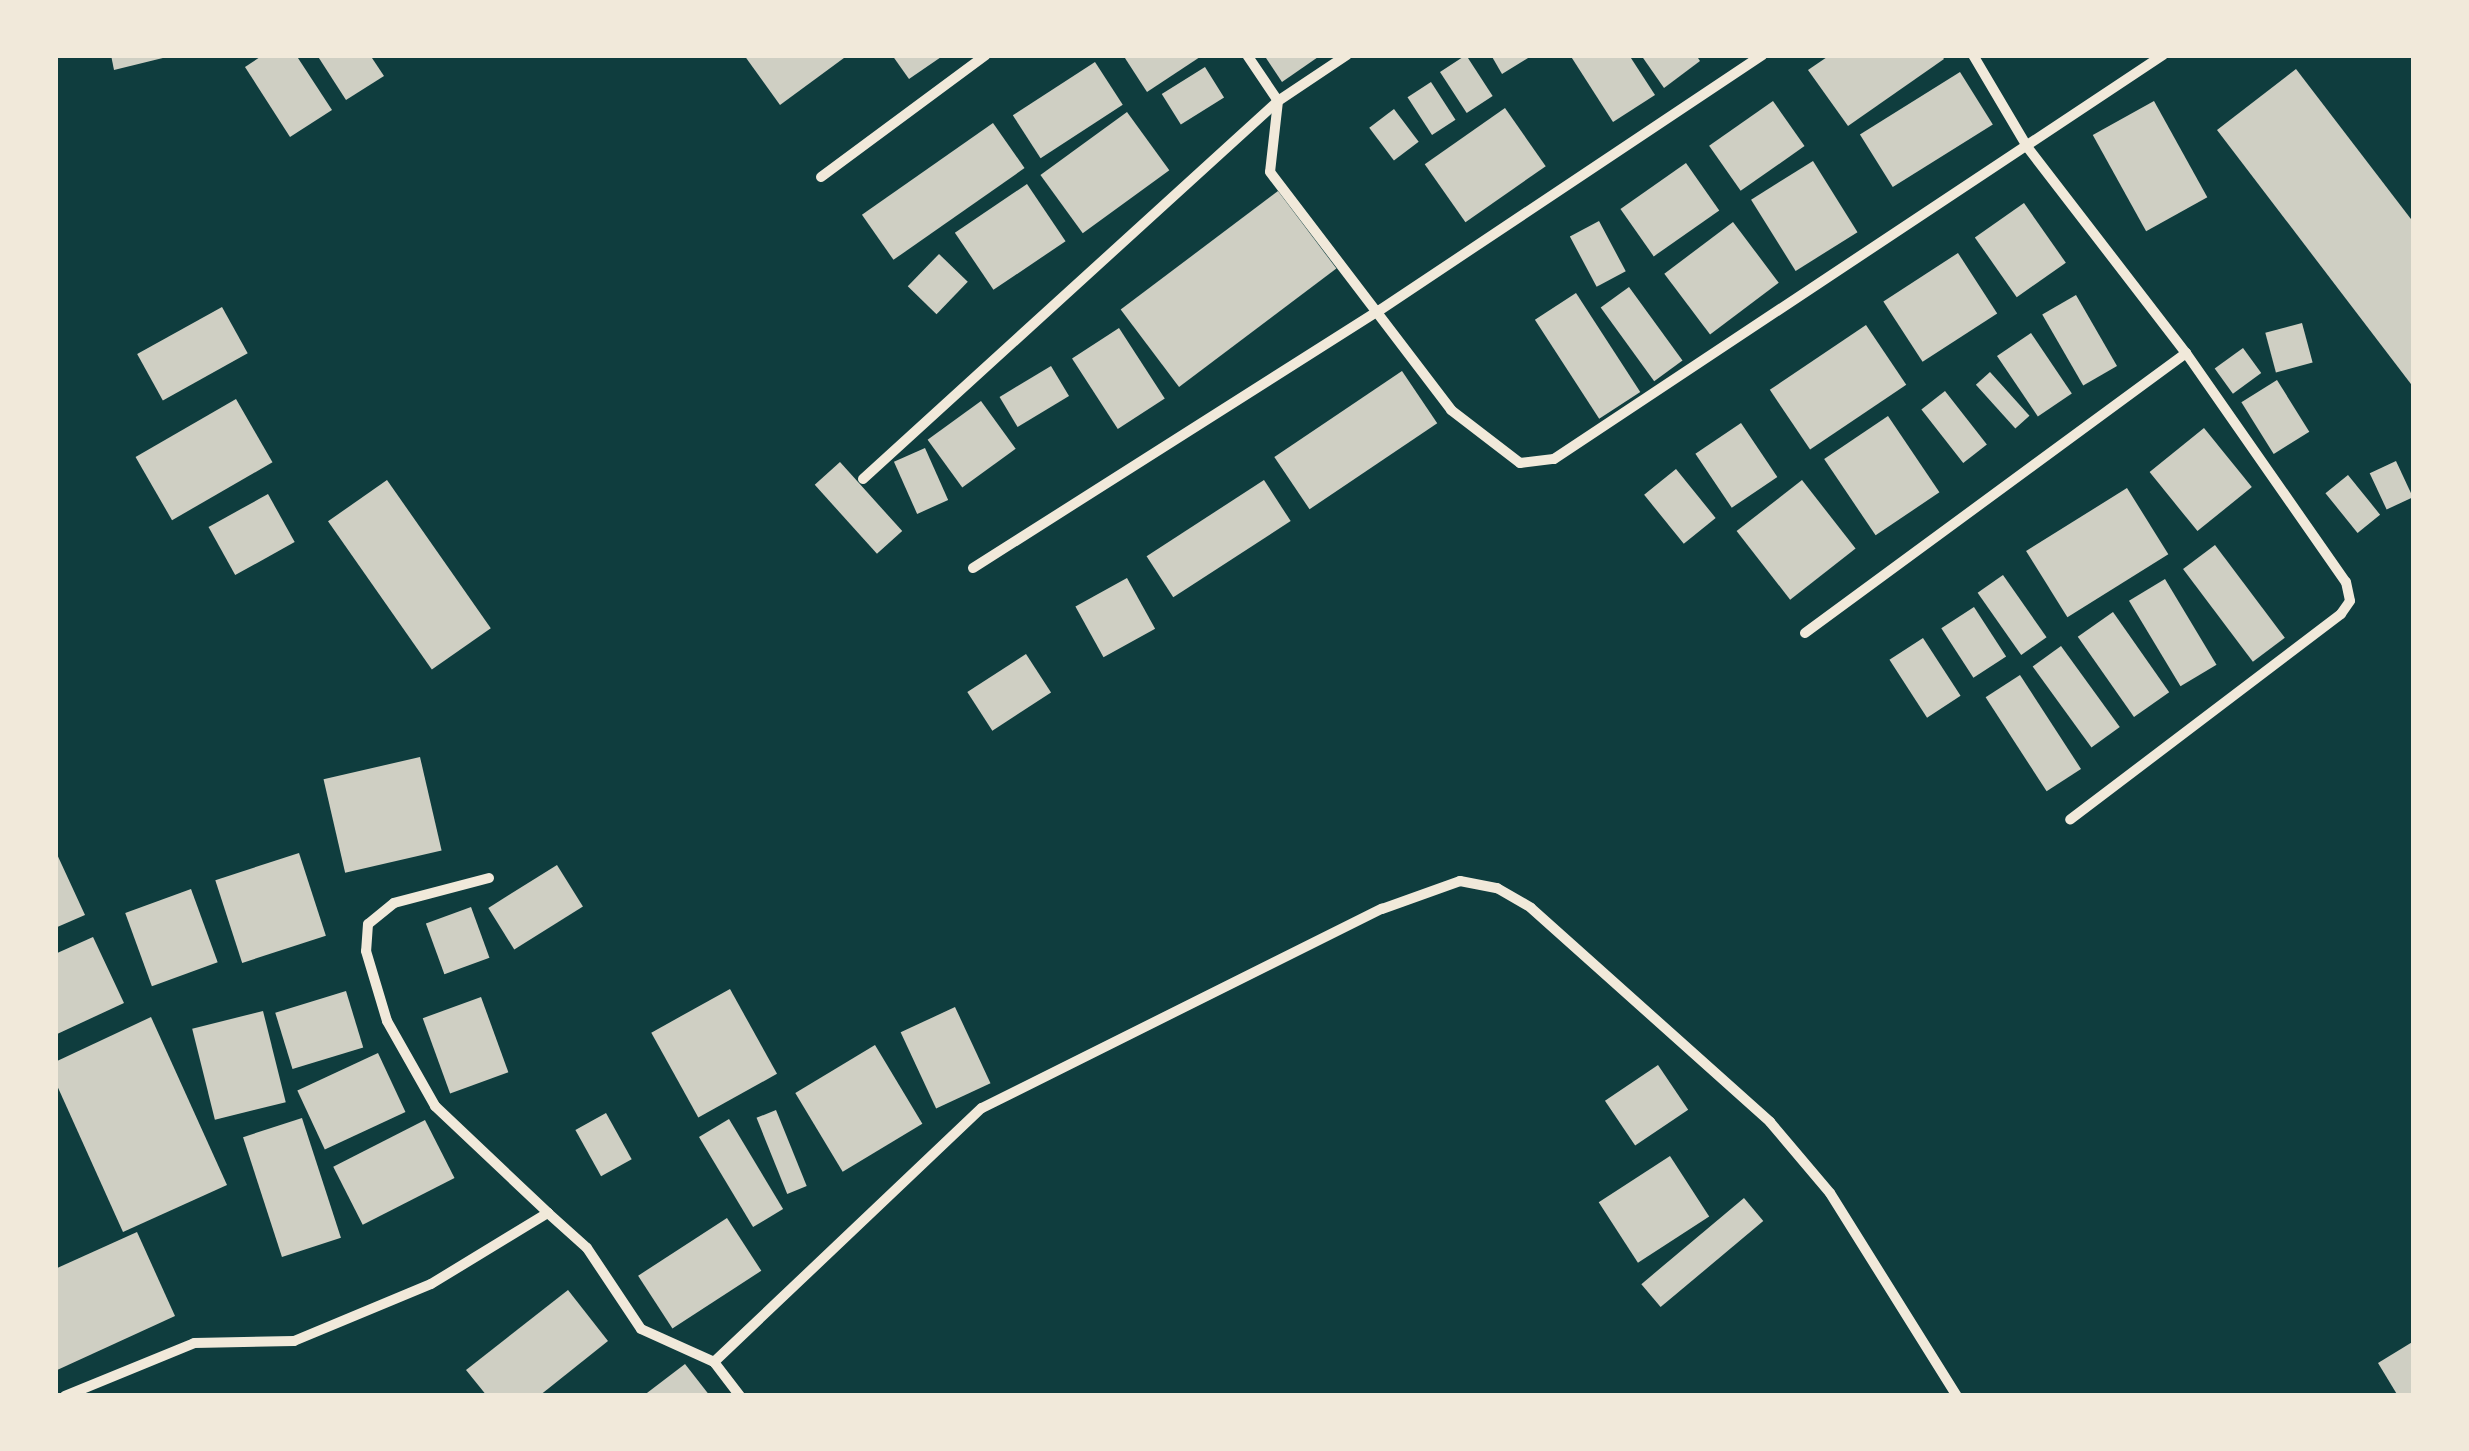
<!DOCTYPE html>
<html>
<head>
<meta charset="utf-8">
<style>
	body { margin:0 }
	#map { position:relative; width:2469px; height:1451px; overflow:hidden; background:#0f3d3e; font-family:Arial,sans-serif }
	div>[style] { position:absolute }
	.building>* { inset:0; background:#cfcfc3; transform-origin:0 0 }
	.minor>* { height:10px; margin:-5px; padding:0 5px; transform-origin:5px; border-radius:5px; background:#f1e9da }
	span { translate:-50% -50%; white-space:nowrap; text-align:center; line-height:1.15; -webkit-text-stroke:8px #f1e9da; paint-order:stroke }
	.frame { position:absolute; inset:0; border:58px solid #f1e9da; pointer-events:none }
</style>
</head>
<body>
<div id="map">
	<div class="building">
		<i style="clip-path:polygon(111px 55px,171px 55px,171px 56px,114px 70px)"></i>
		<i style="clip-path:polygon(263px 55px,296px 55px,332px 110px,290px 137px,245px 67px)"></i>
		<i style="clip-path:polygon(317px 55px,370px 55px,384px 76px,346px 100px)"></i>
		<i style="clip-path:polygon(744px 55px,848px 55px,780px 105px)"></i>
		<i style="clip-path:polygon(892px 55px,944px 55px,909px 79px)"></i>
		<i style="clip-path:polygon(1123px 55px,1203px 55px,1147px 92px)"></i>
		<i style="clip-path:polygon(1264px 55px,1321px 55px,1282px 82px)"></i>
		<i style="left:1466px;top:55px;width:49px;height:31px;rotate:57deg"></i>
		<i style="clip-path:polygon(1491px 55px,1533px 55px,1502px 74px)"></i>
		<i style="clip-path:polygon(1570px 55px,1629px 55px,1655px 95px,1613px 122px)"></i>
		<i style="clip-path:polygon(1641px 55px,1696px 55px,1700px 61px,1664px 88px)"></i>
		<i style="clip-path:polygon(1830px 55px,1941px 55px,1944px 59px,1848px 126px,1808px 70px)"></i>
		<i style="left:1095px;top:62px;width:51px;height:98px;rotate:57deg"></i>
		<i style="left:1205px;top:67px;width:36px;height:51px;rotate:58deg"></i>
		<i style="clip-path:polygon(2296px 69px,2414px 223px,2414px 388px,2217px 130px)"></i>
		<i style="left:1960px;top:72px;width:62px;height:118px;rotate:58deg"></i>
		<i style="left:1431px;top:82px;width:45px;height:28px;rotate:57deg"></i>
		<i style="left:1773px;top:101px;width:55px;height:78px;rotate:55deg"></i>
		<i style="left:2154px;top:101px;width:110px;height:70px;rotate:61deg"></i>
		<i style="left:1505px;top:108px;width:71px;height:98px;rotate:55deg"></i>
		<i style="left:1394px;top:109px;width:41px;height:31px;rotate:53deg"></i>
		<i style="left:1127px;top:112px;width:72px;height:107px;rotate:54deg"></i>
		<i style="left:993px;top:123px;width:55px;height:160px;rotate:55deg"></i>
		<i style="left:1813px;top:161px;width:84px;height:73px;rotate:58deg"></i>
		<i style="left:1686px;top:163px;width:58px;height:80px;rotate:55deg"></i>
		<i style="left:1027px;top:184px;width:69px;height:87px;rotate:56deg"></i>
		<i style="left:1278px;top:191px;width:97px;height:197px;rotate:53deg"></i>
		<i style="left:2024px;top:203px;width:73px;height:60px;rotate:55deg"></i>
		<i style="left:1599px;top:221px;width:57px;height:33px;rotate:62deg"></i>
		<i style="left:1733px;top:222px;width:76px;height:86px;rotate:53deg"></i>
		<i style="left:1958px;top:253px;width:72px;height:89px;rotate:57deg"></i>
		<i style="left:939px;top:254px;width:40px;height:45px;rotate:44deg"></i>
		<i style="left:1629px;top:287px;width:91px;height:35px;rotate:54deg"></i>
		<i style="left:1576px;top:293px;width:118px;height:49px;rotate:57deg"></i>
		<i style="left:2076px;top:295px;width:82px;height:39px;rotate:60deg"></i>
		<i style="left:222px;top:307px;width:53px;height:97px;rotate:61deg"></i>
		<i style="left:2302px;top:323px;width:41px;height:38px;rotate:75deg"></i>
		<i style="left:1866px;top:325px;width:72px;height:116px;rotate:56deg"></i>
		<i style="left:1119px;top:328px;width:84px;height:56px;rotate:57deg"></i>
		<i style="left:2031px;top:333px;width:73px;height:41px;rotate:56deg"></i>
		<i style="left:2243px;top:348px;width:31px;height:35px;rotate:54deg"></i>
		<i style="left:1051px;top:366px;width:35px;height:60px;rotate:59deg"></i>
		<i style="left:1402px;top:371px;width:63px;height:154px;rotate:56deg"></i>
		<i style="left:1990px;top:372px;width:59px;height:19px;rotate:48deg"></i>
		<i style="left:2277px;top:380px;width:61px;height:42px;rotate:58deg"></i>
		<i style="left:1945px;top:391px;width:68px;height:30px;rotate:52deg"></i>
		<i style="left:236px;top:399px;width:73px;height:116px;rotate:60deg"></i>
		<i style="left:981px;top:401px;width:59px;height:66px;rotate:54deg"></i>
		<i style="left:1888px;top:416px;width:92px;height:77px;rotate:56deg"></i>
		<i style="left:1741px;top:423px;width:65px;height:55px;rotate:56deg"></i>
		<i style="left:2204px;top:428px;width:76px;height:70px;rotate:51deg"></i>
		<i style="left:925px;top:448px;width:57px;height:34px;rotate:66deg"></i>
		<i style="left:2396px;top:461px;width:40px;height:29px;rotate:65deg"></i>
		<i style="left:840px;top:462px;width:93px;height:34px;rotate:48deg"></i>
		<i style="left:1676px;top:469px;width:63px;height:41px;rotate:51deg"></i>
		<i style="left:2348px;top:475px;width:51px;height:29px;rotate:51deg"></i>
		<i style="left:387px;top:480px;width:181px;height:72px;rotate:55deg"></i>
		<i style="left:1264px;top:480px;width:49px;height:140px;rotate:57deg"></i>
		<i style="left:1802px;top:480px;width:87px;height:83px;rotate:52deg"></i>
		<i style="left:2127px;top:488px;width:78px;height:119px;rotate:58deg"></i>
		<i style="left:268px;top:494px;width:55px;height:68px;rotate:61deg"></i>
		<i style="left:2215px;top:545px;width:116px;height:40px;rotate:53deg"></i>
		<i style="left:2003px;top:575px;width:76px;height:31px;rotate:55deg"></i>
		<i style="left:1127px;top:578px;width:58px;height:59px;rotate:61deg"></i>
		<i style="left:2165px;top:579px;width:100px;height:42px;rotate:59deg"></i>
		<i style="left:1974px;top:607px;width:59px;height:39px;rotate:57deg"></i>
		<i style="left:2113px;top:612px;width:98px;height:43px;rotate:55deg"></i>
		<i style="left:1923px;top:638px;width:69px;height:40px;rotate:57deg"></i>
		<i style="left:2061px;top:646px;width:100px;height:35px;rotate:54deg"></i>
		<i style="left:1026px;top:654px;width:46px;height:70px;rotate:57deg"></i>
		<i style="left:2020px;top:675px;width:112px;height:41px;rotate:57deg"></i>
		<i style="left:420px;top:757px;width:96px;height:99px;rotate:77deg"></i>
		<i style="clip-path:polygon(55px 850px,85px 915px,55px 928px)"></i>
		<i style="left:299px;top:853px;width:87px;height:88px;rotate:72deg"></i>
		<i style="left:557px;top:865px;width:49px;height:81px;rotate:58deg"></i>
		<i style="left:191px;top:889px;width:78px;height:70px;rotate:70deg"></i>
		<i style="left:471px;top:907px;width:54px;height:48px;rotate:70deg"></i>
		<i style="clip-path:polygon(93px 937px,124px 1003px,55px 1035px,55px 954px)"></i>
		<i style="left:730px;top:989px;width:97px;height:90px;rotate:61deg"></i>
		<i style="left:346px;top:991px;width:59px;height:74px;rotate:73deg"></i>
		<i style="left:481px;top:997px;width:80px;height:62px;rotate:70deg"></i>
		<i style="left:955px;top:1007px;width:84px;height:60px;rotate:65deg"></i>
		<i style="left:263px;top:1011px;width:94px;height:73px;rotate:76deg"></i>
		<i style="clip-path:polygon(151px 1017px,227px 1185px,123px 1232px,55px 1081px,55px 1062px)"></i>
		<i style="left:875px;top:1045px;width:92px;height:93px;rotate:59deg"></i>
		<i style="left:378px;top:1053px;width:65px;height:89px;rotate:65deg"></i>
		<i style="left:1658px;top:1065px;width:54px;height:64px;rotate:56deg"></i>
		<i style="left:776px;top:1110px;width:82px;height:21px;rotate:68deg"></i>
		<i style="left:606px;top:1113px;width:53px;height:35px;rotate:61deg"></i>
		<i style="left:302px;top:1118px;width:126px;height:62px;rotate:72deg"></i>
		<i style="left:729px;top:1119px;width:105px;height:35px;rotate:59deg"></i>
		<i style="left:425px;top:1120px;width:65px;height:103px;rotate:63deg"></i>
		<i style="left:1670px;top:1156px;width:72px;height:85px;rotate:57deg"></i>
		<i style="left:1744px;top:1198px;width:30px;height:134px;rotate:50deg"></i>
		<i style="left:727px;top:1218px;width:63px;height:106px;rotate:57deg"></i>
		<i style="clip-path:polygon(137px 1232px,175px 1316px,55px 1371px,55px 1269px)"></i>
		<i style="clip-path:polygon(568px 1290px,608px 1341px,539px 1396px,487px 1396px,466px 1370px)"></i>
		<i style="clip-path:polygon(2414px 1341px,2414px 1396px,2398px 1396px,2378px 1363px)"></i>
		<i style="clip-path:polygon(685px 1364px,710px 1396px,643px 1396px)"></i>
	</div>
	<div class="minor">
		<i style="left:1247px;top:55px;width:55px;rotate:56deg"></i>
		<i style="left:1278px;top:101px;width:71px;rotate:96.4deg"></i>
		<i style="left:1270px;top:172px;width:299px;rotate:52.7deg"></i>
		<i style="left:1451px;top:410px;width:87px;rotate:37.5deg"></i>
		<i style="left:1520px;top:463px;width:34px;rotate:-7deg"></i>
		<i style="left:1554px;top:459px;width:731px;rotate:-33.56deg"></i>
		<i style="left:1973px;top:55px;width:108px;rotate:59.4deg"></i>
		<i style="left:2028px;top:148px;width:259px;rotate:52.4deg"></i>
		<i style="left:2186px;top:353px;width:279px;rotate:55.1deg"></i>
		<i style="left:2346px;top:582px;width:19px;rotate:78deg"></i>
		<i style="left:2350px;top:601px;width:16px;rotate:125deg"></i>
		<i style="left:2341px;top:614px;width:340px;rotate:142.8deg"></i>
		<i style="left:821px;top:177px;width:205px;rotate:-36.5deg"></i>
		<i style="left:863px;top:479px;width:561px;rotate:-42.33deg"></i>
		<i style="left:1278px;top:101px;width:83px;rotate:-33.7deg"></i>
		<i style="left:973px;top:568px;width:482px;rotate:-32.4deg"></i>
		<i style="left:1380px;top:310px;width:460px;rotate:-33.7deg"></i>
		<i style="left:1805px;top:633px;width:473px;rotate:-36.3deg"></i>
		<i style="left:489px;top:878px;width:98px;rotate:165.3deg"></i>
		<i style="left:394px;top:903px;width:33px;rotate:141deg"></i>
		<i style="left:368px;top:924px;width:27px;rotate:94deg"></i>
		<i style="left:366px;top:951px;width:73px;rotate:73.3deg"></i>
		<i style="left:387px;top:1021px;width:98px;rotate:60.5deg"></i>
		<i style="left:435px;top:1106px;width:156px;rotate:43.4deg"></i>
		<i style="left:714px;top:1362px;width:369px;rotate:-43.5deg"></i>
		<i style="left:982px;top:1108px;width:447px;rotate:-26.5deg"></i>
		<i style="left:1382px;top:909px;width:83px;rotate:-19.7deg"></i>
		<i style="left:1460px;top:881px;width:38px;rotate:11deg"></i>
		<i style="left:1497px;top:888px;width:39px;rotate:30deg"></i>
		<i style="left:1531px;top:908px;width:321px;rotate:41.8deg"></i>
		<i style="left:1770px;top:1122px;width:93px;rotate:49.8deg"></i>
		<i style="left:1830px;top:1193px;width:239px;rotate:58deg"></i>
		<i style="left:65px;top:1396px;width:139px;rotate:-22.3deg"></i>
		<i style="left:194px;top:1343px;width:100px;rotate:-1.1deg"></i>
		<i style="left:294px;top:1341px;width:148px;rotate:-22.6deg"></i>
		<i style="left:431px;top:1284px;width:137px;rotate:-31.3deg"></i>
		<i style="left:548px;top:1213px;width:52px;rotate:41.9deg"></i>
		<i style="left:587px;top:1248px;width:97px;rotate:56.3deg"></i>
		<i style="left:641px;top:1329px;width:80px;rotate:24.3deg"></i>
		<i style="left:714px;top:1362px;width:43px;rotate:52.6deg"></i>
	</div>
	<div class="frame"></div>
</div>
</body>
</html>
